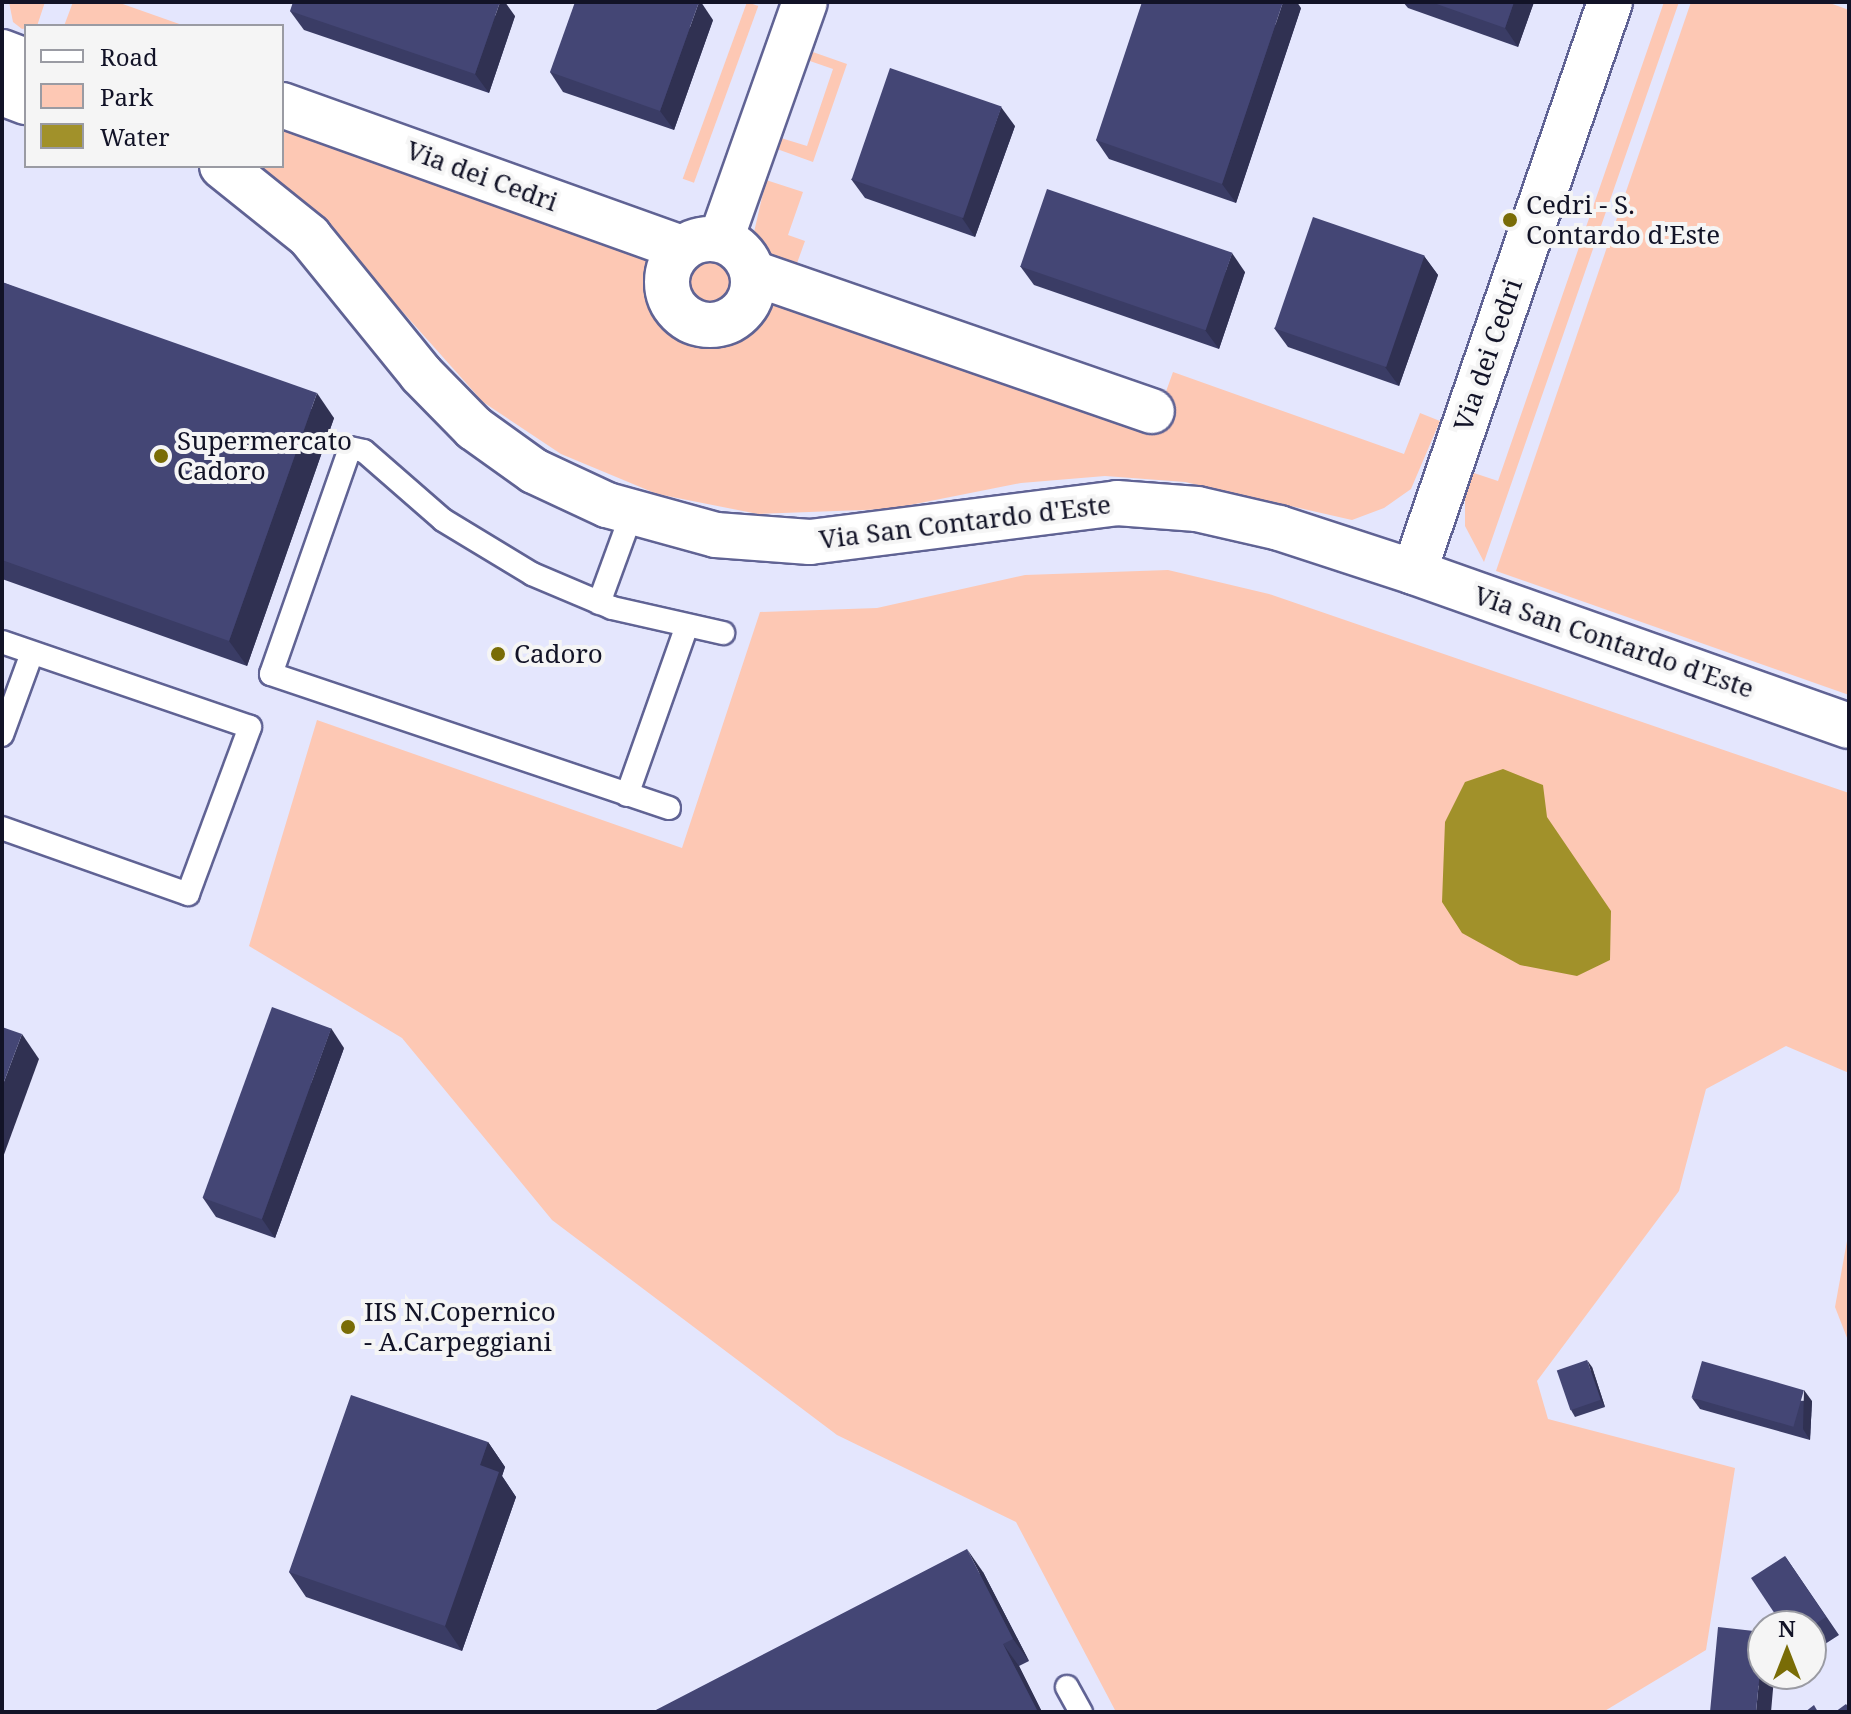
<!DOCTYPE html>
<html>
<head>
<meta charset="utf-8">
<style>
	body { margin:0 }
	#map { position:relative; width:1851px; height:1714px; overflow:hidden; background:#e4e6fd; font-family:"Noto Serif",serif }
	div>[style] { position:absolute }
	.green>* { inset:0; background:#fdc8b4; transform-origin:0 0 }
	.round { border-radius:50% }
	.water>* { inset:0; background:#a1912a }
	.roads { filter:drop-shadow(2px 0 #606394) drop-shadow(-2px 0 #606394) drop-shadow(0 2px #606394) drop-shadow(0 -2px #606394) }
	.service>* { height:22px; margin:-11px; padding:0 11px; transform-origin:11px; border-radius:11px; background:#fff }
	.minor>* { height:44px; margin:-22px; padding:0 22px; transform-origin:22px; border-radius:22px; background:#fff }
	.minor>.ring { margin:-22px; padding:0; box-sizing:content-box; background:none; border:44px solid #fff; border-radius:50% }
	.tertiary>* { height:44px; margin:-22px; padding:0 22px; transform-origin:22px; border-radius:22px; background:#fff }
	.wall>* { inset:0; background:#3a3c65 }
	.shaded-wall>* { inset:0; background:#303152 }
	.building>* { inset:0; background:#444675; transform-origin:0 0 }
	.dots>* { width:22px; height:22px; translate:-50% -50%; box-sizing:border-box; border:4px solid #f5f5f5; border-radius:50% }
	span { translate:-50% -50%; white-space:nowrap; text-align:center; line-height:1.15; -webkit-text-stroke:8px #f5f5f5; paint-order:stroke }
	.street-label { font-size:26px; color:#121327 }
	.poi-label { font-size:26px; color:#121327 }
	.left { translate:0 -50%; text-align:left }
	.frame { position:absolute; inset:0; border:4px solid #121327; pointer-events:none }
	.legend { position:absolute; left:24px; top:24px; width:260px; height:144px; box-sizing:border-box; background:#f5f5f5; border:2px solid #9a9ba3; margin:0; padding:10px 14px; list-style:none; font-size:24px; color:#121327 }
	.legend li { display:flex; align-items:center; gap:16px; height:40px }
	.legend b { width:40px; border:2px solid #9a9ba3 }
	.north { position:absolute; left:1747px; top:1610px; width:80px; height:80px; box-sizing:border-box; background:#f5f5f5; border:2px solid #9a9ba3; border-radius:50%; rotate:0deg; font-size:22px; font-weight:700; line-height:32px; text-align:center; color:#121327 }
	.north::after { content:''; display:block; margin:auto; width:28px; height:36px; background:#796c06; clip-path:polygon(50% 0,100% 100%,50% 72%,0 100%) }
</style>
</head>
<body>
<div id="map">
	<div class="green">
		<i style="clip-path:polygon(9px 2px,45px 2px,37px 26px,22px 29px,13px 22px)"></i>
		<i style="clip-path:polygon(73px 2px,117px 2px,185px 26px,64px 26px)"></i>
		<i style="left:747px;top:2px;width:12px;height:188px;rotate:20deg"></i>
		<i style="clip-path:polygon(1664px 2px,1679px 2px,1484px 562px,1465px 526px,1465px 470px,1498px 481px)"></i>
		<i style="clip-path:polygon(1691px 2px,1827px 2px,1849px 10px,1849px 695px,1496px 571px)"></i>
		<i style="clip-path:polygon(810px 51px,847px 64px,813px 162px,777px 149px,781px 138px,807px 146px,833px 69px,807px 60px)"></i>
		<i style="clip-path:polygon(282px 118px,647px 249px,649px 292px,670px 323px,706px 338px,749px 332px,782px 295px,1154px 425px,1173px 372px,1404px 454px,1420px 413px,1440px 421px,1411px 489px,1384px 508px,1352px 520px,1185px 482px,1105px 476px,1021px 483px,890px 509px,758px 514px,657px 494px,561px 454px,483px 402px,318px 217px,254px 166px,282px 166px)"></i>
		<i style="clip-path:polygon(766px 180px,803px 192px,788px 235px,805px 241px,796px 266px,760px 251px,752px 241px)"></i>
		<i class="round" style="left:685px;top:256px;width:52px;height:52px"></i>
		<i style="clip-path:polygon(1168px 570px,1269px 594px,1849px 793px,1849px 1073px,1786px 1046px,1706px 1089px,1679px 1191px,1537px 1381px,1548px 1419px,1735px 1468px,1706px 1650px,1603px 1712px,1116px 1712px,1016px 1522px,837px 1435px,552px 1220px,402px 1038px,249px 946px,317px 720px,682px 848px,760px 612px,877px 608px,1025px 575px)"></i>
		<i style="clip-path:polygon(1849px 1230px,1849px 1343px,1835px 1307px)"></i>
	</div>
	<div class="water">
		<i style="clip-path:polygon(1503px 769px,1543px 785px,1547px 817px,1611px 911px,1610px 960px,1577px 976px,1520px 965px,1462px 933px,1442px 902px,1445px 822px,1465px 782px)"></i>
	</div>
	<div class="roads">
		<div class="service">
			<i style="left:599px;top:603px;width:96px;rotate:-69.9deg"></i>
			<i style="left:2px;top:642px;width:262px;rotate:18.9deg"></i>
			<i style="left:250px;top:727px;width:178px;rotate:110.4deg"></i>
			<i style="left:188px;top:894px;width:197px;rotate:-160.5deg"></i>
			<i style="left:2px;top:735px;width:87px;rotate:-69.9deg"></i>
			<i style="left:627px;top:795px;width:179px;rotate:-70.5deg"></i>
			<i style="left:669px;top:808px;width:420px;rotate:-161.4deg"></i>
			<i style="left:271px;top:674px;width:239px;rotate:-70.7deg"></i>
			<i style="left:350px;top:448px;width:14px;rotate:12deg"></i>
			<i style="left:364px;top:451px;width:105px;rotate:41.1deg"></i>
			<i style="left:443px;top:520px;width:104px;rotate:31.2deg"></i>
			<i style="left:532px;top:574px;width:87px;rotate:23deg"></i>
			<i style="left:612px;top:608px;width:114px;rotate:12.7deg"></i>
			<i style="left:1067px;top:1687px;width:29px;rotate:61deg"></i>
		</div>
		<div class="minor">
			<i style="left:282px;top:105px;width:425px;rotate:19.7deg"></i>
			<i class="ring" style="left:667px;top:239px;width:42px;height:42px"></i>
			<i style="left:721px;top:239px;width:251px;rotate:-70.5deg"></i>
			<i style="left:753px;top:273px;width:422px;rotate:19.1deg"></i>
			<i style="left:1414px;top:572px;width:603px;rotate:-71.02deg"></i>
		</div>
		<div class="tertiary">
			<i style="left:2px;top:52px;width:26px;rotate:21deg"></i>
			<i style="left:2px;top:93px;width:26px;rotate:21deg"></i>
			<i style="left:222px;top:166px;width:112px;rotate:38.8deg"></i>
			<i style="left:309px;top:236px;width:178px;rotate:50.9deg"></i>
			<i style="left:421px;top:374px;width:76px;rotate:45.5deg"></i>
			<i style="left:474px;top:428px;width:74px;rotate:35.6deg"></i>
			<i style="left:534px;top:471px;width:81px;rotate:25deg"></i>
			<i style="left:607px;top:505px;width:113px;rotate:15.4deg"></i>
			<i style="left:716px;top:535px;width:94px;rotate:4.3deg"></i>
			<i style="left:810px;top:542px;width:309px;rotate:-7.2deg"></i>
			<i style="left:1117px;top:503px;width:80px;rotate:4.3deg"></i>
			<i style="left:1197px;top:509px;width:84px;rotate:13deg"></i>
			<i style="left:1279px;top:528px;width:142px;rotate:18.1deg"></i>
			<i style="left:1414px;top:572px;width:461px;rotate:19.5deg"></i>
		</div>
	</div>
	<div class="wall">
		<i style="clip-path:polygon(1403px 2px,1534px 2px,1518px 47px,1408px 8px)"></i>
		<i style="clip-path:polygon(1301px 8px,1236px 203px,1109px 159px,1096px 140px)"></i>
		<i style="clip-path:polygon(290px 11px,515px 16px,489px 93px,304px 30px)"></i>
		<i style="clip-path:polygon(713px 20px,674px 130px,563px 92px,550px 72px)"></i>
		<i style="clip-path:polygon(1015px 126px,975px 237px,865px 198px,851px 179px)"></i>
		<i style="clip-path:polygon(1424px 256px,1438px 275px,1399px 386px,1288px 347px,1274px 328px)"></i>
		<i style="clip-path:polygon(1020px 266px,1245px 272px,1219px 349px,1034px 285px)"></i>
		<i style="clip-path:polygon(2px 282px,334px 418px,247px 666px,2px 579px)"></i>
		<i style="clip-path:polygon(344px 1048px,275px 1238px,216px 1217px,203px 1198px)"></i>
		<i style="clip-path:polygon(1592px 1367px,1605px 1407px,1575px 1417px,1571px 1410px)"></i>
		<i style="clip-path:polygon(1692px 1398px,1812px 1401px,1810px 1440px,1700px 1409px)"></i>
		<i style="clip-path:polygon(488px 1442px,505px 1467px,502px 1476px,516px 1497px,462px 1651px,306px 1597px,289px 1572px)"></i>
		<i style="clip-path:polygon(1785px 1556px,1839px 1635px,1811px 1653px,1811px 1626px)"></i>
		<i style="clip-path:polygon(983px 1572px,1029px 1661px,1019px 1666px,1042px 1712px,652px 1712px)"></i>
		<i style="clip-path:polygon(1763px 1632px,1763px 1674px,1780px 1674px,1710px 1712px)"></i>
	</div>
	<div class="shaded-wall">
		<i style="clip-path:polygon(500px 2px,505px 2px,515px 16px,489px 93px,475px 74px)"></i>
		<i style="clip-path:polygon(699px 2px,701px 2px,713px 20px,674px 130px,660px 111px)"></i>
		<i style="clip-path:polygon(1283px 2px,1297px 2px,1301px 8px,1236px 203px,1222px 184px)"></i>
		<i style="clip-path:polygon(1514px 2px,1534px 2px,1518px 47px,1505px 28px)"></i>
		<i style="clip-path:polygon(1001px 107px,1015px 126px,975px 237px,962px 218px)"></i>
		<i style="clip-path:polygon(1232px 253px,1245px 272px,1219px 349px,1205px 330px)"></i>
		<i style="clip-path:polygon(1424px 256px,1438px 275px,1399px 386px,1385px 367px)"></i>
		<i style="clip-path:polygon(317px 393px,334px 418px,247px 666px,229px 641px)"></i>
		<i style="clip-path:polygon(331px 1028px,344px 1048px,275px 1238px,262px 1219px)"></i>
		<i style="clip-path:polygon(22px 1034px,39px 1059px,2px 1160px,2px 1087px)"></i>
		<i style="clip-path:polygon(1587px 1360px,1592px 1367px,1605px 1407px,1601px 1400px)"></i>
		<i style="clip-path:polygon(1804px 1390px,1812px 1401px,1810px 1440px,1803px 1429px)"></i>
		<i style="clip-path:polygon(488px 1442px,505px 1467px,502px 1476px,516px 1497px,462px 1651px,445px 1626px,480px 1465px)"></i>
		<i style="clip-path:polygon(967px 1549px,983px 1572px,1029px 1661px,1013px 1639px)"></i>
		<i style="clip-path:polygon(1003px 1644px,1019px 1666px,1042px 1712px,1038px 1712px)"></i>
		<i style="clip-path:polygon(1761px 1660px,1763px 1663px,1763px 1674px,1771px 1674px,1774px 1678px,1771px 1712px,1756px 1712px)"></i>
	</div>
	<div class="building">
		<i style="clip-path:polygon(293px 2px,500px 2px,475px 74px,290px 11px)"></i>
		<i style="clip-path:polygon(575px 2px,699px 2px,660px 111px,550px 72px)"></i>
		<i style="clip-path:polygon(1142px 2px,1283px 2px,1222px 184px,1096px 140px)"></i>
		<i style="clip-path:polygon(1431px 2px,1514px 2px,1505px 28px)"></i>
		<i style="left:890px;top:68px;width:118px;height:118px;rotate:19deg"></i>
		<i style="left:1047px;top:189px;width:196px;height:82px;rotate:19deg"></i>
		<i style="left:1313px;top:217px;width:118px;height:118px;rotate:19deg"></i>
		<i style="clip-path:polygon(2px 282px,317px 393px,229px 641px,2px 560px)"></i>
		<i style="left:272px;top:1007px;width:63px;height:203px;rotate:20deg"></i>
		<i style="clip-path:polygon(2px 1027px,22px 1034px,2px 1087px)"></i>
		<i style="left:1587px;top:1360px;width:42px;height:32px;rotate:71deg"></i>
		<i style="left:1702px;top:1361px;width:106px;height:38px;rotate:16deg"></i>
		<i style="clip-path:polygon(351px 1395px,488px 1442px,480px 1465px,499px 1472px,445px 1626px,289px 1572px)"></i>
		<i style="clip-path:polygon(967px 1549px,1013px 1639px,1003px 1644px,1038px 1712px,652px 1712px)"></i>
		<i style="clip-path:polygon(1785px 1556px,1826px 1617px,1811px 1627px,1783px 1626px,1751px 1578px)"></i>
		<i style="clip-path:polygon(1718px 1627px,1763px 1632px,1763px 1658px,1761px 1660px,1756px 1712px,1710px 1712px)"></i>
		<i style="clip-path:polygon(1846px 1704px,1849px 1708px,1849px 1712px,1835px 1712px)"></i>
		<i style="clip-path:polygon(1814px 1705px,1818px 1712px,1805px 1712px)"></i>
	</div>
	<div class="dots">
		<i style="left:1510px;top:220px;background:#796c06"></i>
		<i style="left:161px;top:456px;background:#796c06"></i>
		<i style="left:498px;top:654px;background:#796c06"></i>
		<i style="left:348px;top:1327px;background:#796c06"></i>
	</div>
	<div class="street-label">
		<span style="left:482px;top:176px;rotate:20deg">Via dei Cedri</span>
		<span style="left:1488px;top:355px;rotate:-71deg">Via dei Cedri</span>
		<span style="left:965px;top:522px;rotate:-7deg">Via San Contardo d'Este</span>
		<span style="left:1614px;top:642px;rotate:19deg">Via San Contardo d'Este</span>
	</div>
	<div class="poi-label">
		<span class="left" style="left:1526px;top:220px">Cedri - S.<br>Contardo d'Este</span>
		<span class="left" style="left:177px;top:456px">Supermercato<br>Cadoro</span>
		<span class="left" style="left:514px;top:654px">Cadoro</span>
		<span class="left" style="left:364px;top:1327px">IIS N.Copernico<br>- A.Carpeggiani</span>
	</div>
	<div class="frame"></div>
	<ul class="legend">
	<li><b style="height:10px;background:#fff"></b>Road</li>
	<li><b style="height:22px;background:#fdc8b4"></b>Park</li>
	<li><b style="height:22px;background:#a1912a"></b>Water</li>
	</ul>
	<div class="north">N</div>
</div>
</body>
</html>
